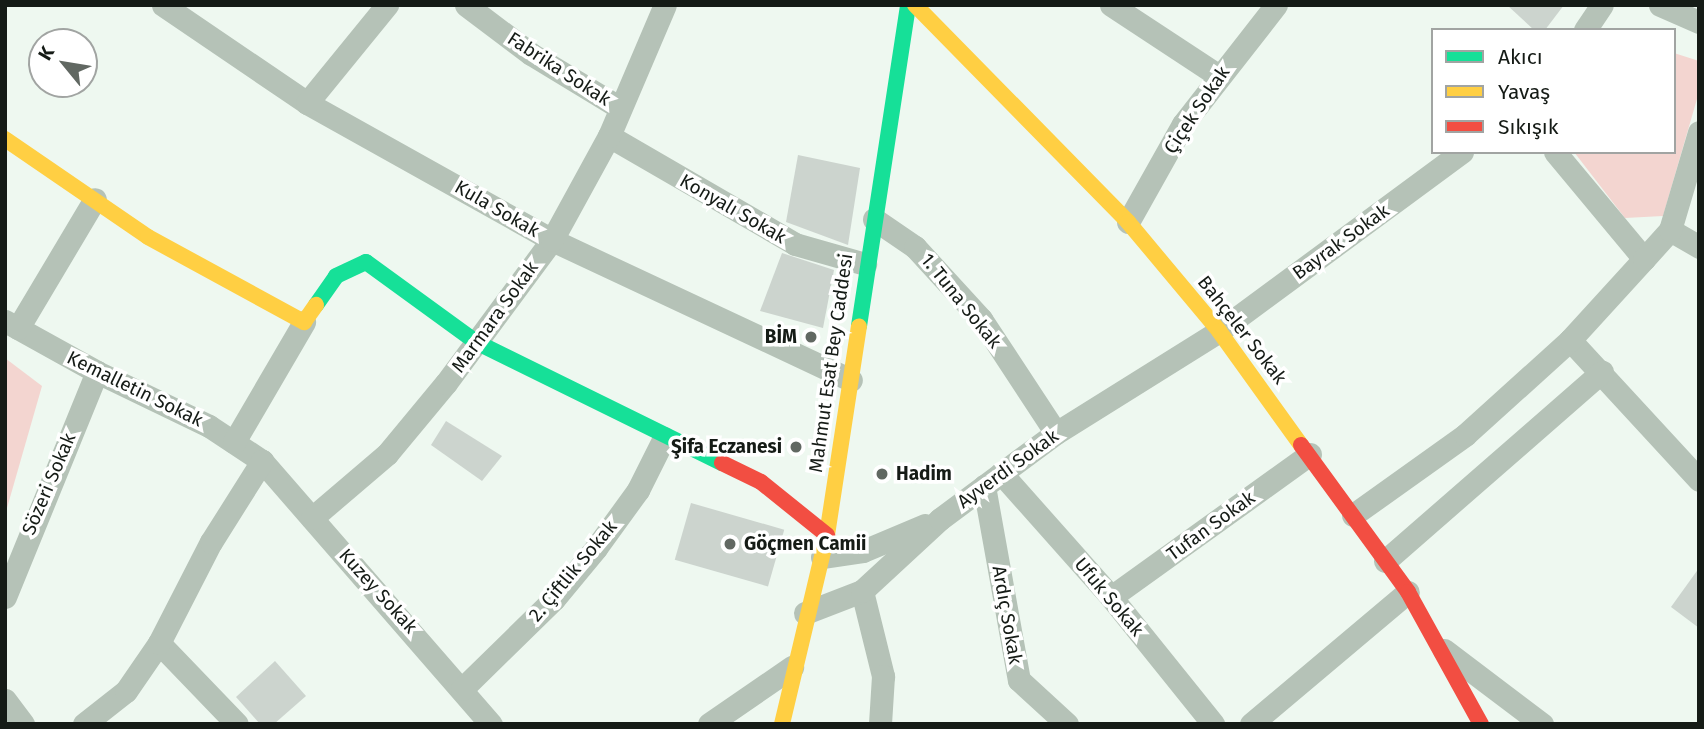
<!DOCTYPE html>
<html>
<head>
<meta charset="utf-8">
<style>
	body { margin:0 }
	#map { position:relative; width:1704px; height:729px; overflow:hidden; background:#eef8f0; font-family:"Fira Sans",sans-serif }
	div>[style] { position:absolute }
	.green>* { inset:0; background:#f3d5d0 }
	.building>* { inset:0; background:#ccd4ce; transform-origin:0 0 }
	.street>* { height:23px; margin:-11.5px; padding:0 11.5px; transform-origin:11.5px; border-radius:11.5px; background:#b5c2b7 }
	.fast>* { height:16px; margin:-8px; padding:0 8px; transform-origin:8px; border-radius:8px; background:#16e098 }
	.slow>* { height:16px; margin:-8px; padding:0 8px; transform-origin:8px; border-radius:8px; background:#ffcf43 }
	.jam>* { height:16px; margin:-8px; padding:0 8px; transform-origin:8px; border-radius:8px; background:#f24e42 }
	.dots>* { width:19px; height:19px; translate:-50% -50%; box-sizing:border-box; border:4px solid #fff; border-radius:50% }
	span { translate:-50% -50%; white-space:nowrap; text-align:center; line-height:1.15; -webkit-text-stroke:7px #fff; paint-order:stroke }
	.street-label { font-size:19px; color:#151b16 }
	.poi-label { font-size:19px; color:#151b16; font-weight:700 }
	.right { translate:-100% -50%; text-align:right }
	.left { translate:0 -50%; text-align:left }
	.frame { position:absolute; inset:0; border:7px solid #151b16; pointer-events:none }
	.legend { position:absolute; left:1431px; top:28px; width:245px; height:126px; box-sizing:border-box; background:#fff; border:2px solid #a1a4a2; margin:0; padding:9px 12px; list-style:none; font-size:21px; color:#151b16 }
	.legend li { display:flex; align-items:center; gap:14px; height:35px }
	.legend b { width:35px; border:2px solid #a1a4a2 }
	.north { position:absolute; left:28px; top:28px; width:70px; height:70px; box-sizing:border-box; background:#fff; border:2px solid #a1a4a2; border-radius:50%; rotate:300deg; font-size:19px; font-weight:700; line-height:28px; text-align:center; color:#151b16 }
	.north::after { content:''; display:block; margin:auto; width:24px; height:32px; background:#616862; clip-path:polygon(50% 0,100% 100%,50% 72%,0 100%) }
</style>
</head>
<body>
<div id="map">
	<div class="green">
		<i style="clip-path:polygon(1674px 53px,1699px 61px,1699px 92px,1663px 216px,1625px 218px,1574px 152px,1674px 152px)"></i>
		<i style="clip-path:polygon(5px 358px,42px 386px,5px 515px)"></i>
	</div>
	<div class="building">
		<i style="clip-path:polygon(1507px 5px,1564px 5px,1545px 30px,1534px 30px)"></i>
		<i style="clip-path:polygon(798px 155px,860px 168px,848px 245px,786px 222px)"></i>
		<i style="clip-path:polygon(782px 253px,834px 270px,823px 328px,760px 311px)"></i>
		<i style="clip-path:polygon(446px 421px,502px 456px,482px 481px,431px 445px)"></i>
		<i style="left:691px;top:503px;width:97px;height:59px;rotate:16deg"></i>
		<i style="clip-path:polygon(1699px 568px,1699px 628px,1671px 607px)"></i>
		<i style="clip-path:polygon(275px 661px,306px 696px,274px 724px,260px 724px,236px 697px)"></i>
	</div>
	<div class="street">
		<i style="left:163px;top:5px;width:174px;rotate:34.2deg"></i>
		<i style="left:307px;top:103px;width:281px;rotate:29.2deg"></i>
		<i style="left:552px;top:240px;width:330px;rotate:25.1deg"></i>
		<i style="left:466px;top:5px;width:81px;rotate:37deg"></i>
		<i style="left:531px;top:54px;width:104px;rotate:31.2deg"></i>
		<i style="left:1111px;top:5px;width:129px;rotate:33.3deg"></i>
		<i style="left:1660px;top:5px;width:43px;rotate:23.6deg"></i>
		<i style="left:1585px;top:30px;width:30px;rotate:-56deg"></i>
		<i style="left:307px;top:103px;width:127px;rotate:-50.8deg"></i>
		<i style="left:609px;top:136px;width:215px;rotate:30.1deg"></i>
		<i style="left:795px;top:244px;width:73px;rotate:15.9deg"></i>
		<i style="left:1555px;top:152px;width:139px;rotate:50.2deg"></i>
		<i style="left:874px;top:219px;width:50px;rotate:34.3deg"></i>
		<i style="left:915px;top:247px;width:98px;rotate:47.5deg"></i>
		<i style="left:981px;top:319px;width:136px;rotate:56.7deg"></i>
		<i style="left:1128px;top:222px;width:112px;rotate:-60.7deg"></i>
		<i style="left:1183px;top:124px;width:151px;rotate:-52deg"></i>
		<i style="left:1670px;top:230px;width:34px;rotate:30deg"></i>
		<i style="left:5px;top:321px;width:105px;rotate:29deg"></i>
		<i style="left:97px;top:372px;width:124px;rotate:25.7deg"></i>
		<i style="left:209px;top:426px;width:64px;rotate:33.4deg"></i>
		<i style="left:262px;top:461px;width:349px;rotate:49deg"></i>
		<i style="left:18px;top:328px;width:150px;rotate:-59.2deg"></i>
		<i style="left:1570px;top:340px;width:190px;rotate:47.3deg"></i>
		<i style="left:234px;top:442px;width:139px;rotate:-59.7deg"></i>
		<i style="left:1001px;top:473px;width:166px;rotate:48.4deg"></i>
		<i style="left:1111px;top:597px;width:163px;rotate:51.2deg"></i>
		<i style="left:984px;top:486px;width:197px;rotate:79.8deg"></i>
		<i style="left:1019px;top:680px;width:65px;rotate:42.5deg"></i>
		<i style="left:1353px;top:515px;width:138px;rotate:-35.5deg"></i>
		<i style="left:1465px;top:435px;width:142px;rotate:-42.1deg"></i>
		<i style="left:1570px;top:340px;width:110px;rotate:-47.6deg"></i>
		<i style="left:1644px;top:259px;width:39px;rotate:-48deg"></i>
		<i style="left:1670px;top:230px;width:102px;rotate:-73.5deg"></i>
		<i style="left:312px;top:518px;width:99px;rotate:-40.5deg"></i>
		<i style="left:387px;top:454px;width:92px;rotate:-50.3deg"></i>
		<i style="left:446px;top:383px;width:178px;rotate:-53.5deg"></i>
		<i style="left:552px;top:240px;width:119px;rotate:-61.3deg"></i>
		<i style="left:609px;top:136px;width:142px;rotate:-66.9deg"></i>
		<i style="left:822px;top:557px;width:41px;rotate:-8.3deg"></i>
		<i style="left:863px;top:551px;width:67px;rotate:-22.8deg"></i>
		<i style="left:1385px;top:561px;width:288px;rotate:-41.1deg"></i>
		<i style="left:862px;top:591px;width:88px;rotate:76.1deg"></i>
		<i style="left:883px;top:676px;width:48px;rotate:93.6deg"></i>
		<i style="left:5px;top:597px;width:243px;rotate:-67.8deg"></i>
		<i style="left:1111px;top:597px;width:245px;rotate:-35.7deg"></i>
		<i style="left:805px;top:613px;width:61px;rotate:-21.1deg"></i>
		<i style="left:862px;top:591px;width:106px;rotate:-42.7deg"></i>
		<i style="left:940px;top:519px;width:144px;rotate:-36.6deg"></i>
		<i style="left:1056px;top:433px;width:192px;rotate:-32deg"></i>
		<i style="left:1219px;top:331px;width:302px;rotate:-36.4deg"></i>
		<i style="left:159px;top:643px;width:112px;rotate:46.1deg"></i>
		<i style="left:1444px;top:650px;width:123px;rotate:37.1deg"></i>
		<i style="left:462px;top:689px;width:129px;rotate:-44.4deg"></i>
		<i style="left:554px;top:599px;width:66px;rotate:-50.5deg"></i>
		<i style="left:596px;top:548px;width:72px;rotate:-54.1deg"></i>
		<i style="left:638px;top:490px;width:58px;rotate:-63.4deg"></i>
		<i style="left:5px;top:700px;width:30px;rotate:53deg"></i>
		<i style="left:84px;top:724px;width:53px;rotate:-38.2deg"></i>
		<i style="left:126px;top:691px;width:58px;rotate:-55.5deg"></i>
		<i style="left:159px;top:643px;width:114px;rotate:-62.8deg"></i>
		<i style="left:211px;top:542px;width:96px;rotate:-57.8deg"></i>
		<i style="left:709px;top:724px;width:101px;rotate:-34.5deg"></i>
		<i style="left:1251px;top:724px;width:205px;rotate:-40.1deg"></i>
	</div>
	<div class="fast">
		<i style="left:316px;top:305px;width:35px;rotate:-55deg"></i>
		<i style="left:336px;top:276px;width:33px;rotate:-25deg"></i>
		<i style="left:366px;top:262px;width:136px;rotate:36deg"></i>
		<i style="left:476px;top:342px;width:274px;rotate:26.2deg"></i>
		<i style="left:859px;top:326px;width:325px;rotate:-81.3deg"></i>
	</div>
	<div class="slow">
		<i style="left:915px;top:5px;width:304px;rotate:45.5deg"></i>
		<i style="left:1128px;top:222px;width:142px;rotate:50.1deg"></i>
		<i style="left:1219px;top:331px;width:140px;rotate:54.3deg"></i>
		<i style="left:5px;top:139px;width:173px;rotate:34.4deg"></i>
		<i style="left:148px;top:237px;width:178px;rotate:28.6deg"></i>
		<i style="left:304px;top:322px;width:21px;rotate:-55deg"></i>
		<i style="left:782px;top:724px;width:194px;rotate:-76.6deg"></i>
		<i style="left:827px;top:535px;width:211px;rotate:-81.3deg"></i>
	</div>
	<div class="jam">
		<i style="left:1301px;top:445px;width:182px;rotate:53.9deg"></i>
		<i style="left:1408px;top:592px;width:151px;rotate:61.1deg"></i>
		<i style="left:722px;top:463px;width:43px;rotate:26deg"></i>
		<i style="left:761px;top:482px;width:85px;rotate:38.8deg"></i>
	</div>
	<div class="dots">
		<i style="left:811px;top:337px;background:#616862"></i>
		<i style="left:796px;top:447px;background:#616862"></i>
		<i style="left:882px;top:474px;background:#616862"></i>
		<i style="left:730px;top:544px;background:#616862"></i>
	</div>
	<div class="street-label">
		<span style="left:559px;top:69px;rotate:33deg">Fabrika Sokak</span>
		<span style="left:1197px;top:110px;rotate:-56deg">Çiçek Sokak</span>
		<span style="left:497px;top:209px;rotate:30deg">Kula Sokak</span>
		<span style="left:733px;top:209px;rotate:30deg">Konyalı Sokak</span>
		<span style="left:1341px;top:242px;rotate:-36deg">Bayrak Sokak</span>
		<span style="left:961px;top:301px;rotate:51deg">1. Tuna Sokak</span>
		<span style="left:495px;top:317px;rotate:-54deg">Marmara Sokak</span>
		<span style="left:1242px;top:330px;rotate:52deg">Bahçeler Sokak</span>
		<span style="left:831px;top:363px;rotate:-82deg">Mahmut Esat Bey Caddesi</span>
		<span style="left:135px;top:389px;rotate:26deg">Kemalletin Sokak</span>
		<span style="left:1008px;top:469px;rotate:-36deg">Ayverdi Sokak</span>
		<span style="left:49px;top:484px;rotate:-67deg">Sözeri Sokak</span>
		<span style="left:1211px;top:526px;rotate:-36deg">Tufan Sokak</span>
		<span style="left:573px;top:571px;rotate:-50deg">2. Çiftlik Sokak</span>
		<span style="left:378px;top:591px;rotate:48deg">Kuzey Sokak</span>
		<span style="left:1109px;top:597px;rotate:50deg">Ufuk Sokak</span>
		<span style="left:1007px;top:615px;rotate:80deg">Ardıç Sokak</span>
	</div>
	<div class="poi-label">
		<span class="right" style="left:797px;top:337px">BİM</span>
		<span class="right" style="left:782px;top:447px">Şifa Eczanesi</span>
		<span class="left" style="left:896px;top:474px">Hadim</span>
		<span class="left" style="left:744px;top:544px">Göçmen Camii</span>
	</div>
	<div class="frame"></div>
	<ul class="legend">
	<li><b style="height:9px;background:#16e098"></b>Akıcı</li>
	<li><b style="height:9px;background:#ffcf43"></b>Yavaş</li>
	<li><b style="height:9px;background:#f24e42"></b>Sıkışık</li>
	</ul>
	<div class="north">K</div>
</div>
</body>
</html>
